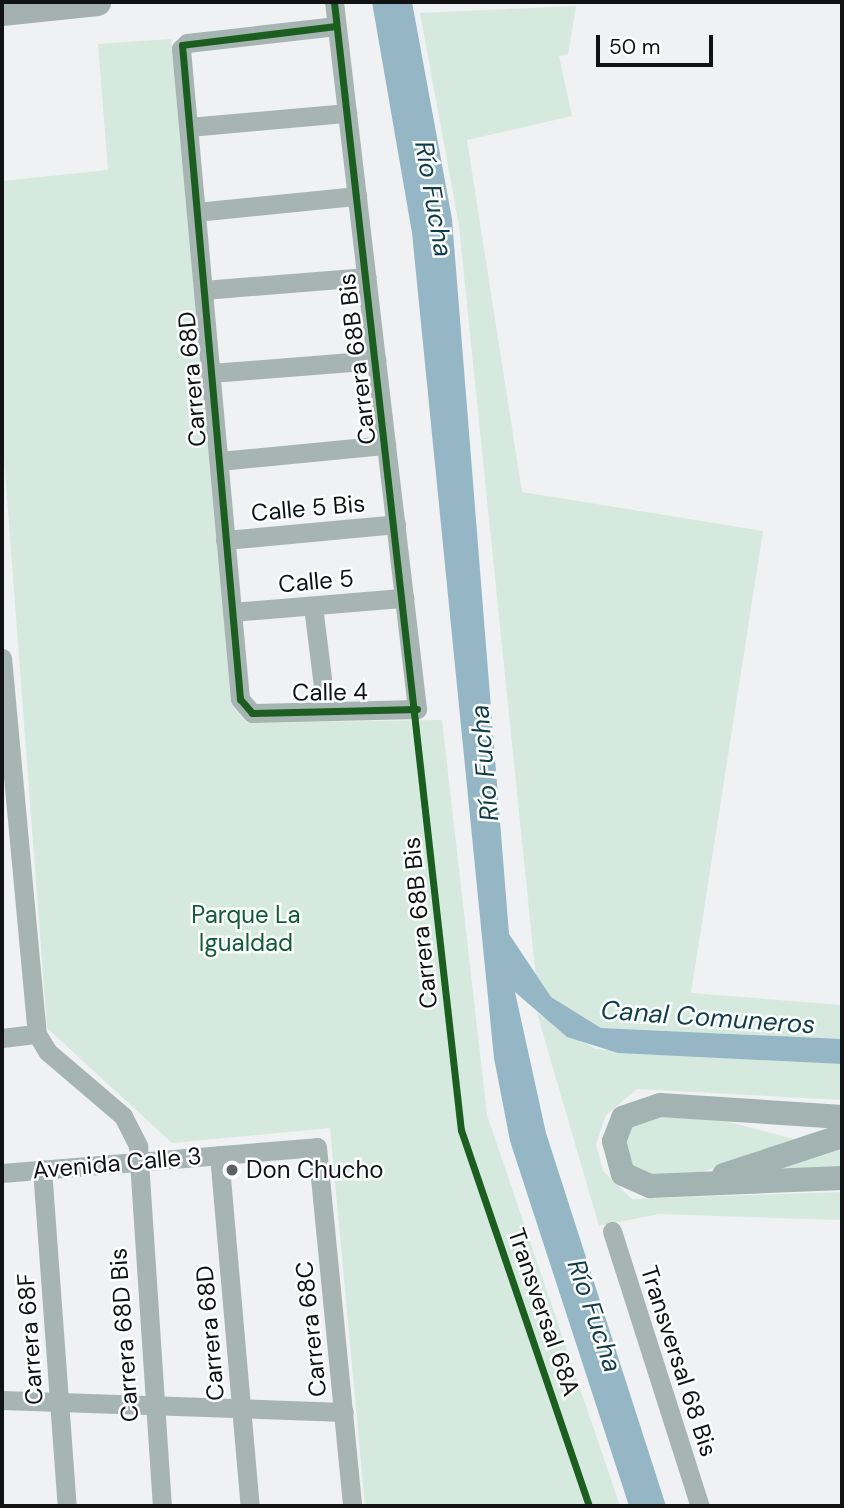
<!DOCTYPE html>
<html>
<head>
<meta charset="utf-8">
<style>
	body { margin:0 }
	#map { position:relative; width:844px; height:1508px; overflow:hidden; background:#eff1f3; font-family:"DM Sans",sans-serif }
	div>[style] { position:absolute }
	.green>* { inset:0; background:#d5e9de }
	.water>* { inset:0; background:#95b7c5 }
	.minor>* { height:19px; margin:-9.5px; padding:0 9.5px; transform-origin:9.5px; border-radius:9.5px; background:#a6b4b2 }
	.major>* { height:24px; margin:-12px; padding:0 12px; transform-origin:12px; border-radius:12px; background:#a2b3b2 }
	.highway>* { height:28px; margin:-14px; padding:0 14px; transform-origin:14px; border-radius:14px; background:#a4b1b0 }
	.cycleway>* { height:7px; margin:-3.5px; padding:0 3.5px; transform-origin:3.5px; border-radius:3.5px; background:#1b5e20 }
	.dots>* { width:19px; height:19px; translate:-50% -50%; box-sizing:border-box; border:4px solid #fdfefe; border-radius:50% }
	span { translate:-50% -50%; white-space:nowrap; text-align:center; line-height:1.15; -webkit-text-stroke:5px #fdfefe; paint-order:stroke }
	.street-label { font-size:24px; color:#111214 }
	.park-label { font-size:24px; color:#115a3a }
	.poi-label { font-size:24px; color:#111214 }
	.left { translate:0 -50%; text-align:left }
	.water-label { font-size:26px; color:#113d4b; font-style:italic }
	.frame { position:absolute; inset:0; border:4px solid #111214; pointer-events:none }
	.scale { position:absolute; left:596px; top:35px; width:117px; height:32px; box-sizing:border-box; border:4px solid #111214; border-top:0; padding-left:9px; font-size:21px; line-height:24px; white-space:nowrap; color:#111214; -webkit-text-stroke:5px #fdfefe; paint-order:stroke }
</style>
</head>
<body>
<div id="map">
	<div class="green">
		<i style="clip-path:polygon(576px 6px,568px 54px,559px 56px,572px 116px,467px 140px,522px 492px,763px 531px,691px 993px,842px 1005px,842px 1039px,601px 1028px,551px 997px,536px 978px,459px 226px,420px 13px)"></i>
		<i style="clip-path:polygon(171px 39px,232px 706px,247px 723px,442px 720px,487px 1115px,620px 1506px,365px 1506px,330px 1128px,172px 1143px,47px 1028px,2px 431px,2px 181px,108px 170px,98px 44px)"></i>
		<i style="clip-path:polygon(537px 1013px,595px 1049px,842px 1064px,842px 1100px,637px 1089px,606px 1115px,596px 1144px,603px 1171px,632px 1199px,842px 1192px,842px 1220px,659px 1214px,599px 1226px)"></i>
		<i style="clip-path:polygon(646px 1115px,702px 1115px,794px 1139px,683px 1179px,635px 1174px,621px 1137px)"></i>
		<i style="clip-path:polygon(842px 1148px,842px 1170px,756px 1171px)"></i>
	</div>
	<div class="water">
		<i style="clip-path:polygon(372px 2px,412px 2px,452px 219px,509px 934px,551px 997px,601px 1028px,842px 1039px,842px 1064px,618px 1053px,567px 1037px,515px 992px,546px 1133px,666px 1506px,629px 1506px,510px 1141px,494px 1058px,412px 233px)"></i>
	</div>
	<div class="minor">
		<i style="left:334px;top:2px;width:712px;rotate:83.3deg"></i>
		<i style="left:417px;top:709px;width:165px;rotate:178.6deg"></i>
		<i style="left:252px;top:713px;width:18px;rotate:-131deg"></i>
		<i style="left:240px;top:699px;width:653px;rotate:-95.19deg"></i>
		<i style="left:181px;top:49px;width:8px;rotate:-45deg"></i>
		<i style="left:187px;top:43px;width:150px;rotate:-6.5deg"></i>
		<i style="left:189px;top:127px;width:159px;rotate:-5.1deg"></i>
		<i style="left:196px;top:212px;width:162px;rotate:-5.7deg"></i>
		<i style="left:203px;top:290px;width:164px;rotate:-4.6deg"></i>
		<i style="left:211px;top:373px;width:166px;rotate:-4.5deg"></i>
		<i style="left:219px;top:461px;width:168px;rotate:-5.5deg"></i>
		<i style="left:225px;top:540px;width:172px;rotate:-5.3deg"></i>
		<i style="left:313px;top:606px;width:106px;rotate:82.9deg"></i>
		<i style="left:232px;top:612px;width:173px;rotate:-4.7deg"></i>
		<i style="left:2px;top:658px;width:378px;rotate:84.7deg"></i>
		<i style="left:37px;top:1034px;width:21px;rotate:59deg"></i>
		<i style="left:48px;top:1052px;width:99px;rotate:40.5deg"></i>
		<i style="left:123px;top:1116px;width:34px;rotate:63deg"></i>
		<i style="left:138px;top:1146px;width:361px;rotate:86.2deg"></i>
		<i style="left:2px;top:1038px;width:35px;rotate:-7deg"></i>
		<i style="left:219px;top:1155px;width:352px;rotate:85deg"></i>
		<i style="left:42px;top:1169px;width:338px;rotate:85.8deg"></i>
		<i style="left:2px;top:1173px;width:316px;rotate:-4.7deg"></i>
		<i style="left:317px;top:1147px;width:361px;rotate:84.4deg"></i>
		<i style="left:612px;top:1231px;width:289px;rotate:72.3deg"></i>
		<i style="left:2px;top:1400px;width:342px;rotate:2deg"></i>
	</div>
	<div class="major">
		<i style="left:842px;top:1117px;width:182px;rotate:-176.2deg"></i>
		<i style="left:660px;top:1105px;width:39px;rotate:161deg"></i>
		<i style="left:623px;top:1118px;width:25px;rotate:111deg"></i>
		<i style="left:614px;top:1141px;width:34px;rotate:75deg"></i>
		<i style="left:623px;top:1174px;width:30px;rotate:24deg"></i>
		<i style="left:650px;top:1186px;width:192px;rotate:-2.4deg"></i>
		<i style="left:724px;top:1175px;width:124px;rotate:-18.3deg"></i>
	</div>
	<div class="highway">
		<i style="left:2px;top:12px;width:96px;rotate:-6deg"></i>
	</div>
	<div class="cycleway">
		<i style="left:334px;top:2px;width:1135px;rotate:83.58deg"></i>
		<i style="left:461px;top:1130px;width:397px;rotate:71.2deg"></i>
		<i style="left:336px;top:26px;width:155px;rotate:173deg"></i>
		<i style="left:182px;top:45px;width:657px;rotate:84.93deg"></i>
		<i style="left:240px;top:699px;width:18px;rotate:49deg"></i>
		<i style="left:252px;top:713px;width:165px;rotate:-1.4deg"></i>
	</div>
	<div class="dots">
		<i style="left:232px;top:1170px;background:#5f6062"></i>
	</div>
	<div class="street-label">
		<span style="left:357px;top:359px;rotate:-97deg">Carrera 68B Bis</span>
		<span style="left:192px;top:379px;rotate:-95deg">Carrera 68D</span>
		<span style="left:308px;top:508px;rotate:-5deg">Calle 5 Bis</span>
		<span style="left:316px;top:581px;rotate:-5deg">Calle 5</span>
		<span style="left:330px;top:692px;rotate:-1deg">Calle 4</span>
		<span style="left:420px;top:923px;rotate:-96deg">Carrera 68B Bis</span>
		<span style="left:117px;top:1163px;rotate:-5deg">Avenida Calle 3</span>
		<span style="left:544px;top:1312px;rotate:71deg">Transversal 68A</span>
		<span style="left:311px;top:1329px;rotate:-96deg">Carrera 68C</span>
		<span style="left:210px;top:1333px;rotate:-95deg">Carrera 68D</span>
		<span style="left:124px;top:1335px;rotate:-94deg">Carrera 68D Bis</span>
		<span style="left:30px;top:1339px;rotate:-94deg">Carrera 68F</span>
		<span style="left:679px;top:1361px;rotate:72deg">Transversal 68 Bis</span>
	</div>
	<div class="park-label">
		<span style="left:246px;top:929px">Parque La<br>Igualdad</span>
	</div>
	<div class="poi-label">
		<span class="left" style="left:246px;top:1170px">Don Chucho</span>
	</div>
	<div class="water-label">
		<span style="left:433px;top:199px;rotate:80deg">Río Fucha</span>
		<span style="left:485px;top:763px;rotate:-95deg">Río Fucha</span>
		<span style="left:708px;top:1018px;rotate:4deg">Canal Comuneros</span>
		<span style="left:594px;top:1316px;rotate:71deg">Río Fucha</span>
	</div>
	<div class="frame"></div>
	<div class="scale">50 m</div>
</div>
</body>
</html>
